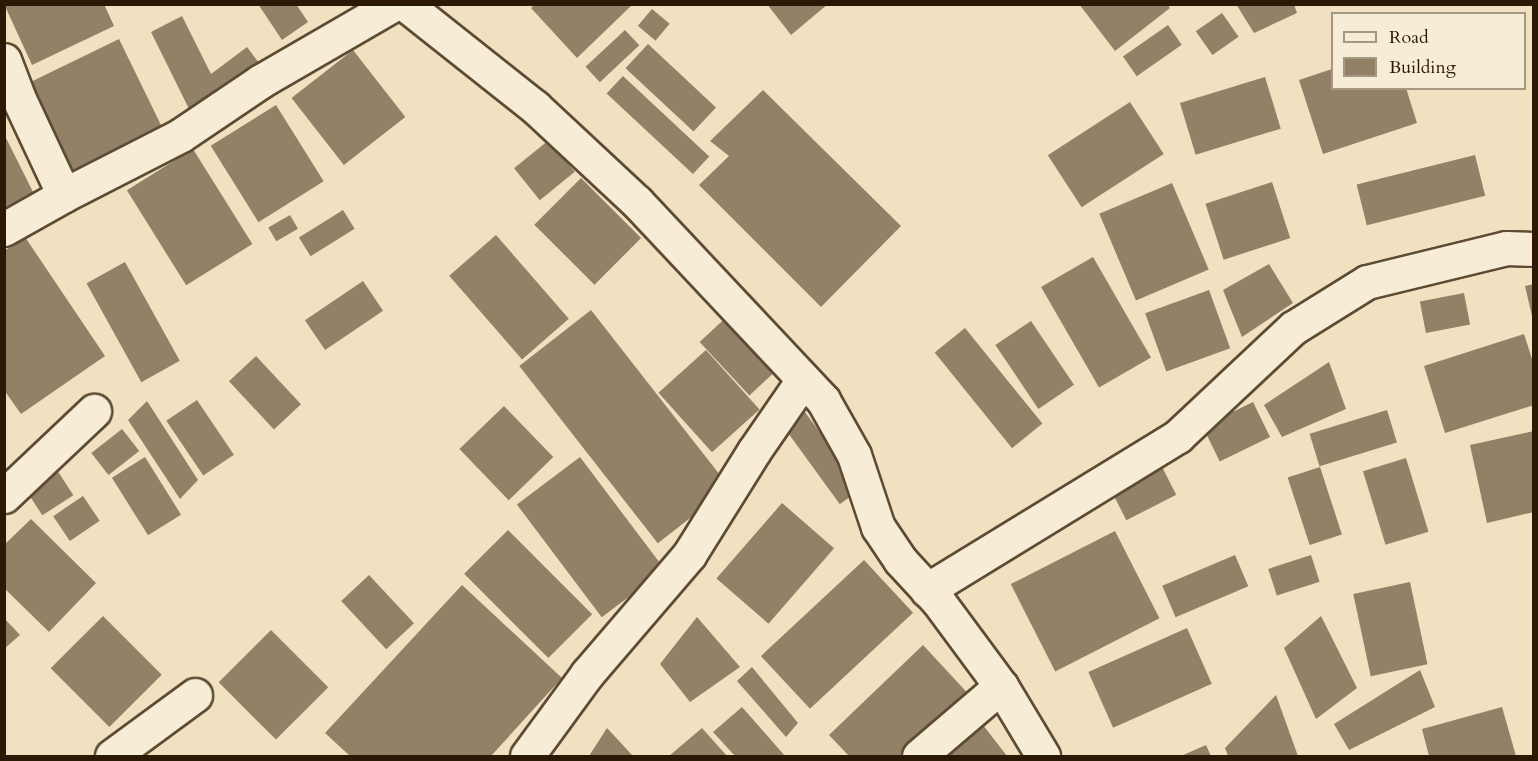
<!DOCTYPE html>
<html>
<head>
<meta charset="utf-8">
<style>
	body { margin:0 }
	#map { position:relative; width:1538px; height:761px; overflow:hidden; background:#f2e1c0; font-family:Cardo,serif }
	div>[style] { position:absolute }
	.building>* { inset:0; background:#928167; transform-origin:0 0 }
	.roads { filter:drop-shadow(2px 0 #5d4b34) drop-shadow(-2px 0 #5d4b34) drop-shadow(0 2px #5d4b34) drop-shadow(0 -2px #5d4b34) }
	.minor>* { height:33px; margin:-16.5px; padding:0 16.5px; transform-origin:16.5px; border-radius:16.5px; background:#f7ecd6 }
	span { translate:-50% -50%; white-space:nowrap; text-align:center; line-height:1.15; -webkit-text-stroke:4.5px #f7ecd6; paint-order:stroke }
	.frame { position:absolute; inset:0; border:6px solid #2b1906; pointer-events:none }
	.legend { position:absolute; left:1331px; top:12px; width:195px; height:78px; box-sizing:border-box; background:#f7ecd6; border:2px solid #a59883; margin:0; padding:8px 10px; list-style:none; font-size:18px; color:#2b1906 }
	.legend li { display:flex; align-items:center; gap:12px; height:30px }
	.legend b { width:30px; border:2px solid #a59883 }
</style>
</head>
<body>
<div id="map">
	<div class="building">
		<i style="clip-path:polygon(4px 4px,104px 4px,114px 26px,32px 65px)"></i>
		<i style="clip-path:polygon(258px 4px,296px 4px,308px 22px,282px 40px)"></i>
		<i style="clip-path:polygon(535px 4px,633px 4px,577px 58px,531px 8px)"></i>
		<i style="clip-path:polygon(767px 4px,828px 4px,791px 35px)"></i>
		<i style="clip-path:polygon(1079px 4px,1167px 4px,1170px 8px,1115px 51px)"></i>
		<i style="clip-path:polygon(1236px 4px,1294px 4px,1297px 13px,1254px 33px)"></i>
		<i style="left:652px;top:9px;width:23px;height:22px;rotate:40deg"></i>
		<i style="left:1222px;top:13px;width:29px;height:32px;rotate:55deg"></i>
		<i style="clip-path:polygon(182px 16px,211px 74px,247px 47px,262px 67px,191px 113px,151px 32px)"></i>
		<i style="left:1168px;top:25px;width:24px;height:55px;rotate:55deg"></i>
		<i style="left:625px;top:30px;width:21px;height:54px;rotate:47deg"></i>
		<i style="left:119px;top:39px;width:98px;height:100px;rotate:64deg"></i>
		<i style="left:648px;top:44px;width:93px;height:33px;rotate:43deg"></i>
		<i style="left:353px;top:50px;width:85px;height:78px;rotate:52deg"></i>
		<i style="clip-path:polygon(1332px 69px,1332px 88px,1406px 88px,1417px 123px,1323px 154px,1299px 80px)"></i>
		<i style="left:623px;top:76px;width:118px;height:24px;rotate:43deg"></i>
		<i style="left:1265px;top:77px;width:54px;height:89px;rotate:73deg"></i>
		<i style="clip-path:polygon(763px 90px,901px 226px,821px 307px,699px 185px,729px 156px,710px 141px)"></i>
		<i style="left:1130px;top:102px;width:62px;height:98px;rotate:57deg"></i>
		<i style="left:276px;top:105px;width:90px;height:77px;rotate:58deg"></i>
		<i style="clip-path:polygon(4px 134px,38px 202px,4px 219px)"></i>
		<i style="left:549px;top:140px;width:41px;height:45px;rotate:51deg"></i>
		<i style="left:193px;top:149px;width:112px;height:78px;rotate:58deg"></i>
		<i style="left:1475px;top:155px;width:42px;height:122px;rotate:76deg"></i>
		<i style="left:581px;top:178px;width:85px;height:66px;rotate:45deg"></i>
		<i style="left:1272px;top:182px;width:59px;height:70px;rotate:72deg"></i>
		<i style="left:1172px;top:183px;width:94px;height:79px;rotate:67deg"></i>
		<i style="left:343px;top:210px;width:22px;height:52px;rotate:58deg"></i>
		<i style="left:290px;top:215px;width:16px;height:25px;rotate:60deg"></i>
		<i style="left:496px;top:235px;width:111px;height:62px;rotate:49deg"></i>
		<i style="clip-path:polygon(25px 237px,105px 356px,21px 414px,4px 390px,4px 251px)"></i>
		<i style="left:1093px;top:257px;width:116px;height:60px;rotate:60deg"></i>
		<i style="left:125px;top:262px;width:113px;height:44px;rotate:61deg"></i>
		<i style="clip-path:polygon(1269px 264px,1293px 303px,1242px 337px,1223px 290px)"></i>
		<i style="left:363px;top:281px;width:36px;height:70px;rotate:56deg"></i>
		<i style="clip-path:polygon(1534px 284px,1534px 315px,1532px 316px,1525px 286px)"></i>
		<i style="left:1209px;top:290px;width:62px;height:68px;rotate:70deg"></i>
		<i style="left:1464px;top:293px;width:32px;height:45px;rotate:79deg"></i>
		<i style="left:591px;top:310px;width:225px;height:91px;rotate:52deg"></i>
		<i style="left:734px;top:310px;width:73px;height:47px;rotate:47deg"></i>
		<i style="left:1031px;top:321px;width:77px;height:43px;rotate:56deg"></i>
		<i style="left:965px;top:328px;width:123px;height:39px;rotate:51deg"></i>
		<i style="clip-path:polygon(1524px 334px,1534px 365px,1534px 405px,1445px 433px,1424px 366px)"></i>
		<i style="left:706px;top:350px;width:80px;height:64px;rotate:48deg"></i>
		<i style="left:256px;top:356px;width:66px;height:37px;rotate:47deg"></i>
		<i style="clip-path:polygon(1329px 362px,1346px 409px,1282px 437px,1264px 405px)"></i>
		<i style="left:197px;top:400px;width:66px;height:37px;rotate:56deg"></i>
		<i style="clip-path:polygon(147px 401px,198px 480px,180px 499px,128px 420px)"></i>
		<i style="left:1253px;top:402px;width:39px;height:56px;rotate:64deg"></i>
		<i style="left:504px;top:406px;width:71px;height:62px;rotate:46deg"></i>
		<i style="left:1387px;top:410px;width:34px;height:81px;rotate:73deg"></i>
		<i style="left:805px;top:412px;width:95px;height:26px;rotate:54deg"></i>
		<i style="left:122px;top:429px;width:28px;height:39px;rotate:52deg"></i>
		<i style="clip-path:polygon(1534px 431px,1534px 512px,1487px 523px,1470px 445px)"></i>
		<i style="left:145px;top:457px;width:68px;height:39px;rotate:58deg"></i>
		<i style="left:580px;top:457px;width:141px;height:79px;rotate:53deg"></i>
		<i style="left:1406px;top:458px;width:77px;height:45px;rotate:73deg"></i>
		<i style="left:1159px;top:461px;width:38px;height:56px;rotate:63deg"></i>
		<i style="left:1320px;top:467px;width:71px;height:34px;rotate:72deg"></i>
		<i style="left:57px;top:470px;width:30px;height:37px;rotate:57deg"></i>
		<i style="left:83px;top:496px;width:30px;height:36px;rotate:56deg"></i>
		<i style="left:782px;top:503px;width:69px;height:100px;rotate:41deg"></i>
		<i style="clip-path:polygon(31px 519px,96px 583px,49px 632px,4px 588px,4px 545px)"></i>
		<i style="left:508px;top:530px;width:119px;height:62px;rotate:45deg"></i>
		<i style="left:1115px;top:531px;width:98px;height:117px;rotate:63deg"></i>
		<i style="left:1235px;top:555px;width:34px;height:79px;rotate:67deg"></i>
		<i style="left:1311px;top:555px;width:28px;height:45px;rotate:72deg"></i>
		<i style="left:864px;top:560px;width:72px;height:141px;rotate:47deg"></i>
		<i style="left:369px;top:575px;width:66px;height:38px;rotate:47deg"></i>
		<i style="left:1410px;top:582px;width:84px;height:58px;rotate:78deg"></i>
		<i style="clip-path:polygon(462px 585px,562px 678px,491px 756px,350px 756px,325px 733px)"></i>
		<i style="left:103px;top:616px;width:83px;height:74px;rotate:45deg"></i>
		<i style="clip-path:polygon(1321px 616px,1357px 688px,1316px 719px,1284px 648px)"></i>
		<i style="clip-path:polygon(697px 617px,740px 667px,690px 702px,660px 664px)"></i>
		<i style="clip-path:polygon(4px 618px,20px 635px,4px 649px)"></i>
		<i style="left:1187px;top:628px;width:61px;height:108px;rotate:66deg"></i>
		<i style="left:271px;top:630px;width:81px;height:74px;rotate:45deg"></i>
		<i style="clip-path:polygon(923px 645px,974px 700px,915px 756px,849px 756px,829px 735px)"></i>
		<i style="clip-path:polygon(752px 667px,798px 723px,786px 737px,737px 681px)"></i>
		<i style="clip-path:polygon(1420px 670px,1435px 707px,1349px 750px,1334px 724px)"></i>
		<i style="clip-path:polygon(1276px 695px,1298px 756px,1228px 756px,1225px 748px)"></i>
		<i style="clip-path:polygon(742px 707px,785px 756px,735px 756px,713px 732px)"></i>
		<i style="clip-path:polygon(1502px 707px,1516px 756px,1429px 756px,1422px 729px)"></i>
		<i style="clip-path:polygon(976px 716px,1007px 756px,922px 756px)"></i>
		<i style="clip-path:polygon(607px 728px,633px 756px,589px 756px)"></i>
		<i style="clip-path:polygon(702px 728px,727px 756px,669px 756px)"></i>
		<i style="clip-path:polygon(1206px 745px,1211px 756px,1181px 756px)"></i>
	</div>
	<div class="roads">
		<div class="minor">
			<i style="left:405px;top:4px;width:166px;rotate:38.4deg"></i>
			<i style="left:535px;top:107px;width:139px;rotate:43deg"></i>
			<i style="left:637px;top:202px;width:272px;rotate:46.8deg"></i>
			<i style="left:823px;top:400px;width:63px;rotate:60.6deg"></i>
			<i style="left:854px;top:455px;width:76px;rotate:71.6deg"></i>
			<i style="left:878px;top:527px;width:40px;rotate:56deg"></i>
			<i style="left:900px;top:560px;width:56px;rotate:47.2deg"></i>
			<i style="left:938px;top:601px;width:106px;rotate:53.5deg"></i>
			<i style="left:1001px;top:686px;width:82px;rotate:59deg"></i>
			<i style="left:4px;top:60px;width:42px;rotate:69deg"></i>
			<i style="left:19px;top:99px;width:106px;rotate:64.9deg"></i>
			<i style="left:64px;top:195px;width:131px;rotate:-27.1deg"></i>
			<i style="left:181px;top:135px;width:97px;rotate:-34deg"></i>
			<i style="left:261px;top:81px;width:154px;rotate:-30.1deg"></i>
			<i style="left:4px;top:229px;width:69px;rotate:-29.5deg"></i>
			<i style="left:4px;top:496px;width:124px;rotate:-43.4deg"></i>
			<i style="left:927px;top:590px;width:294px;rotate:-31.5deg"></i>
			<i style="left:1178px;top:436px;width:158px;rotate:-43.2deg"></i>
			<i style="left:1293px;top:328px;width:87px;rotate:-31.9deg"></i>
			<i style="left:1367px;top:282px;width:143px;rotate:-13.7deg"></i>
			<i style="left:1506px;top:248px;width:28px;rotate:2deg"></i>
			<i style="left:112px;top:756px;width:103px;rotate:-36.3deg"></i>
			<i style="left:527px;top:756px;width:102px;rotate:-53.8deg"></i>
			<i style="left:587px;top:674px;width:157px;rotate:-49.4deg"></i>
			<i style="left:689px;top:555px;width:123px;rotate:-58deg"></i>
			<i style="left:754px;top:451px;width:86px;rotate:-55.4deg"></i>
			<i style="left:919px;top:756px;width:108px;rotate:-40.5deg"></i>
		</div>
	</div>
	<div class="frame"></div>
	<ul class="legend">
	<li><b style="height:8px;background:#f7ecd6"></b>Road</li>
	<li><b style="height:16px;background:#928167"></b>Building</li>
	</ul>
</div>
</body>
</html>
